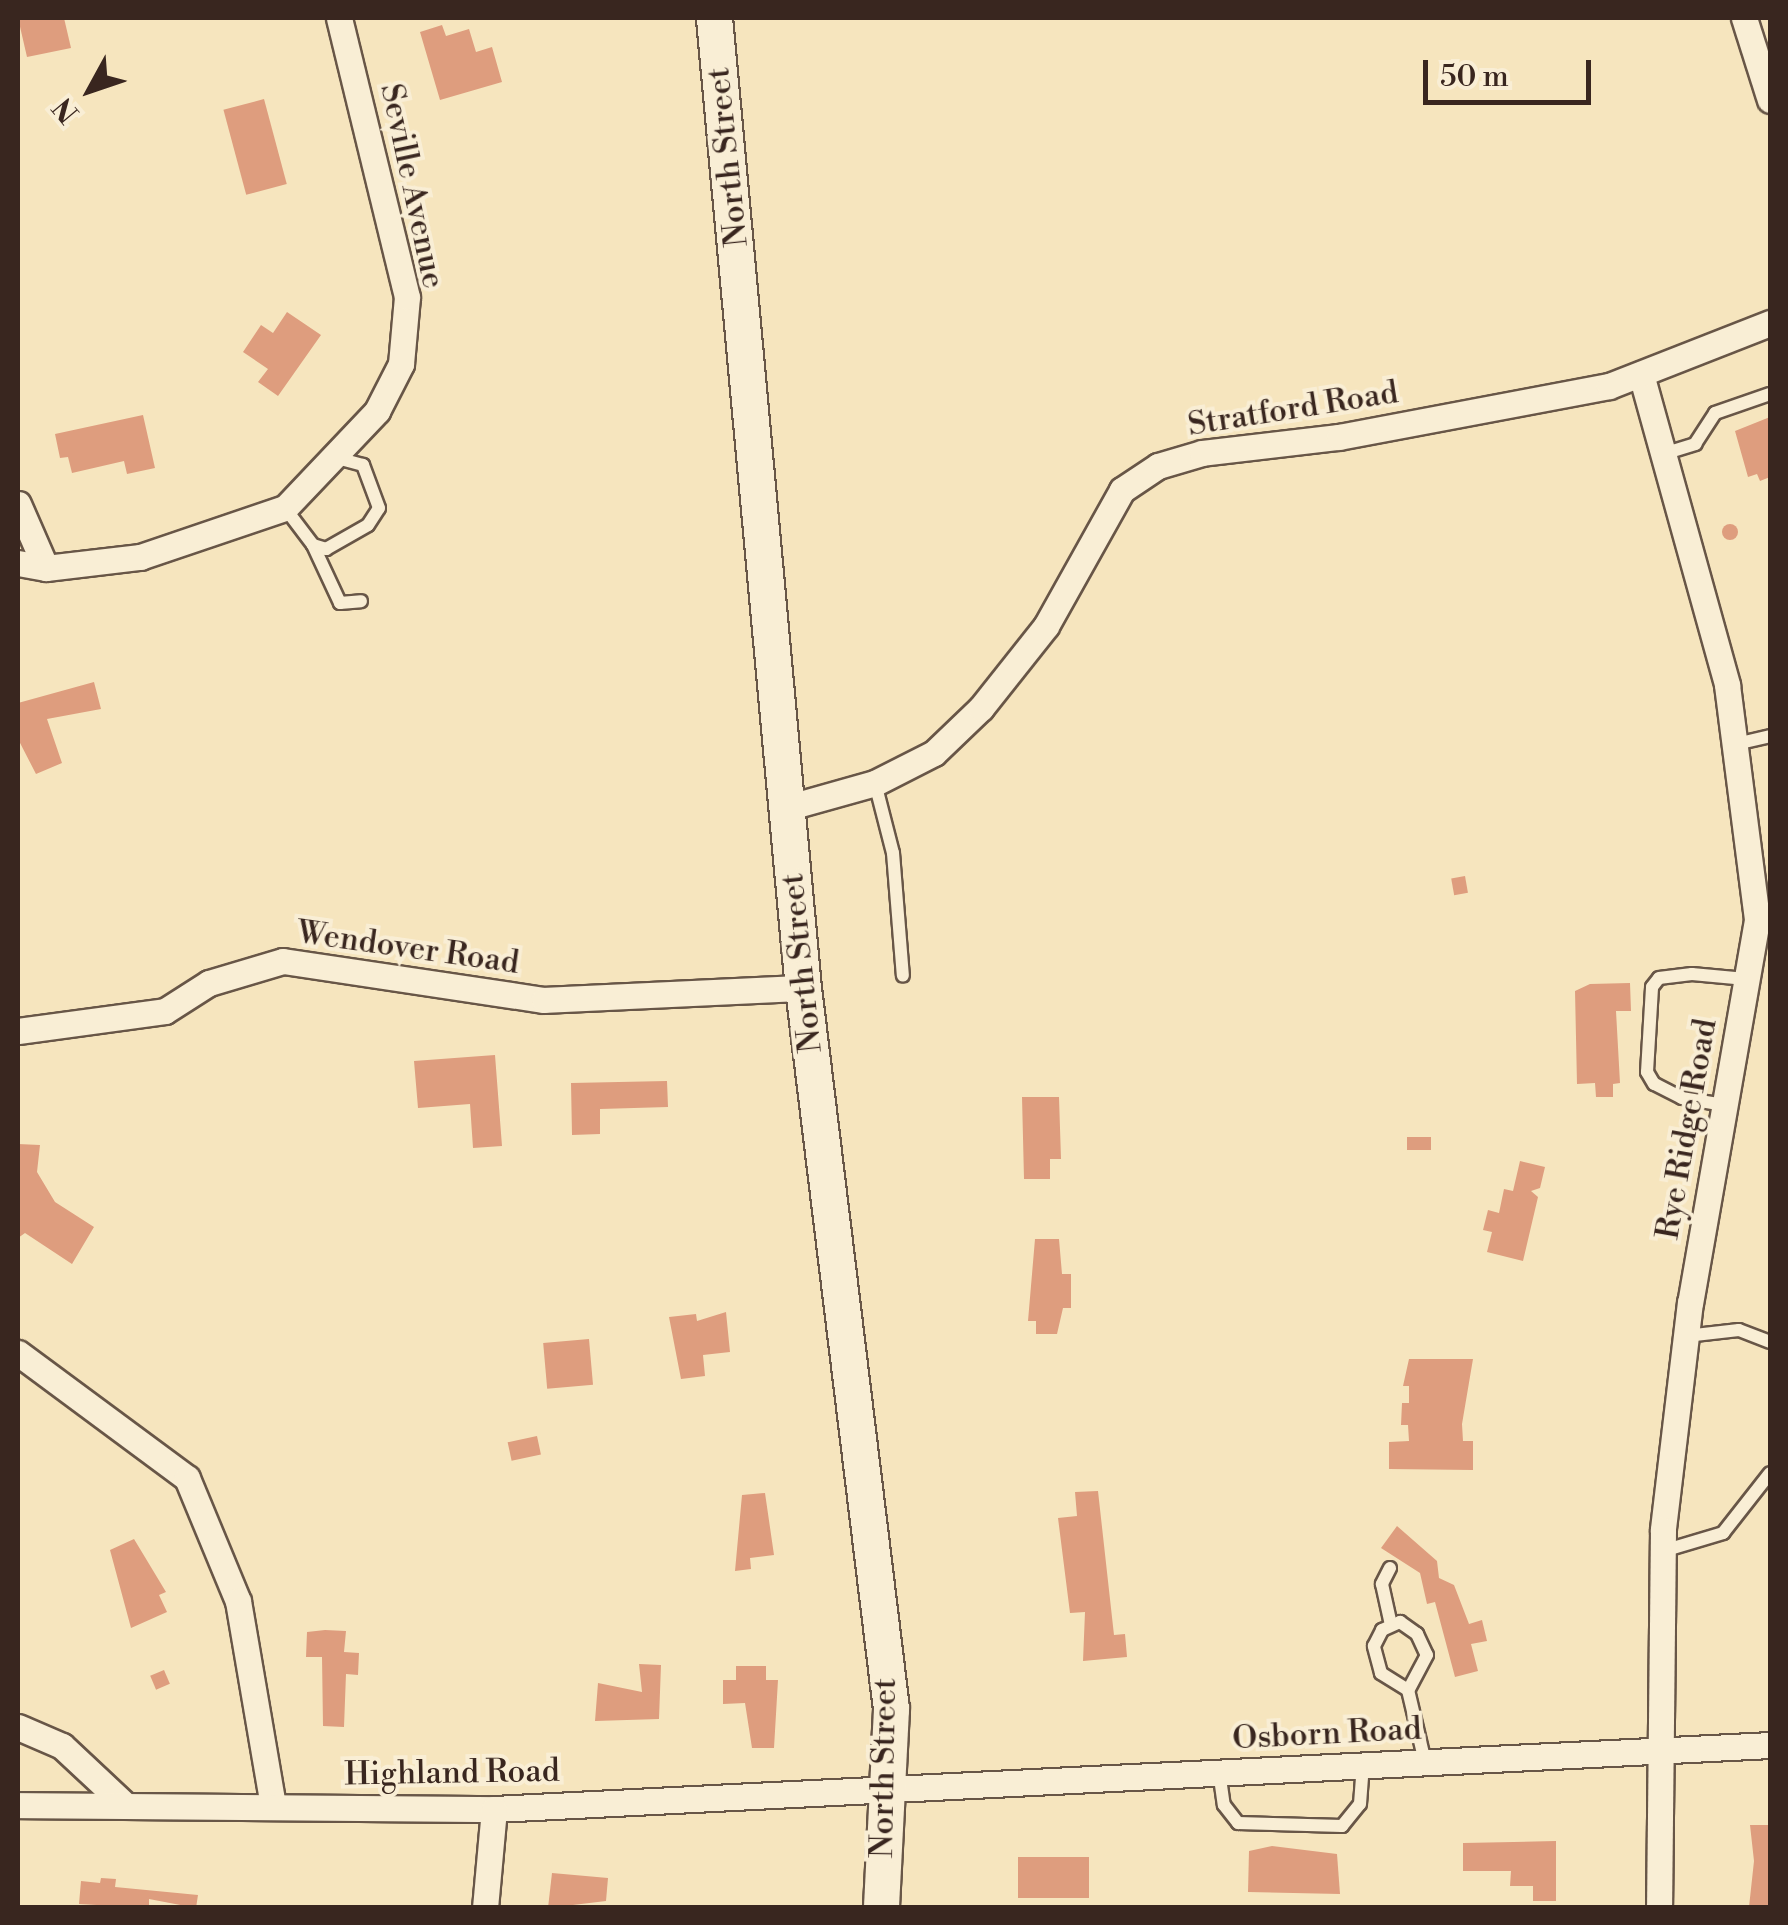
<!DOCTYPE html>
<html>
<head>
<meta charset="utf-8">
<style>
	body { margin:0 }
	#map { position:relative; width:1788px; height:1925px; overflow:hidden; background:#f6e5be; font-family:"Libre Bodoni",serif }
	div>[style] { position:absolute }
	.building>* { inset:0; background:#de9d7e; transform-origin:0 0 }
	.round { border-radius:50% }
	.roads { filter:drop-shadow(2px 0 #685647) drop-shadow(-2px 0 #685647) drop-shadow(0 2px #685647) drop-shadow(0 -2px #685647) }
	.service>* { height:12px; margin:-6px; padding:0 6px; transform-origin:6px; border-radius:6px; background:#f9eed5 }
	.minor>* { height:25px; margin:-12.5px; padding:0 12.5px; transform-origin:12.5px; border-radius:12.5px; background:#f9eed5 }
	.secondary>* { height:35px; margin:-17.5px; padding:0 17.5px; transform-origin:17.5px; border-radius:17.5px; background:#f9eed5 }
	span { translate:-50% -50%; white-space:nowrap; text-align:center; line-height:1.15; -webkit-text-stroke:8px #f9eed5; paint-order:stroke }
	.street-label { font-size:32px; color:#39261f }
	.frame { position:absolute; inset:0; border:20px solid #39261f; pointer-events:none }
	.north { position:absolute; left:40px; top:40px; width:100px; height:100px; -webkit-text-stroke:8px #f9eed5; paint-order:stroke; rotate:230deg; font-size:28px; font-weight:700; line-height:40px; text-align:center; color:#39261f }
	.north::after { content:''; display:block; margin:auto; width:35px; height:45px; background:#39261f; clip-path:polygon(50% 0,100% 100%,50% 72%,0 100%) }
	.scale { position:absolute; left:1423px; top:60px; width:168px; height:45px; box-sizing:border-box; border:5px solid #39261f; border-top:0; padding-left:12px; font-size:30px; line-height:35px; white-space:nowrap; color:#39261f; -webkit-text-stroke:8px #f9eed5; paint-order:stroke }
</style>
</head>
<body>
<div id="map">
	<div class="building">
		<i style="clip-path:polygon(18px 18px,64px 18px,71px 48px,27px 57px)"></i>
		<i style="clip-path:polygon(442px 25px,446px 36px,469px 29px,476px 52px,492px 47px,502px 82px,440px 100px,420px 32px)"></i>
		<i style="left:264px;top:99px;width:88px;height:42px;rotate:75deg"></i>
		<i style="clip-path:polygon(287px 312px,321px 335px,278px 396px,258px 382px,268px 369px,243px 352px,261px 325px,273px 333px)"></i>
		<i style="clip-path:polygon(143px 415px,155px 468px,127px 474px,124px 461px,72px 473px,68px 457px,60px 458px,55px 434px)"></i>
		<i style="clip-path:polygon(1770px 417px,1770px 477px,1760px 481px,1757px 474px,1748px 477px,1735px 431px)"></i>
		<i class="round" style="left:1722px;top:524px;width:16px;height:16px"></i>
		<i style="clip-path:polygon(94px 682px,101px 709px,47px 719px,62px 763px,36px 774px,18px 739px,18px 703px)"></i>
		<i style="left:1465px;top:876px;width:17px;height:14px;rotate:80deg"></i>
		<i style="clip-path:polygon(1630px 983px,1631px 1011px,1616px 1011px,1620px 1083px,1613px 1084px,1613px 1097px,1596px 1097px,1595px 1083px,1577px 1084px,1575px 991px,1590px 984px)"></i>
		<i style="clip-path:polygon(495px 1055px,502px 1146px,473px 1148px,470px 1104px,418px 1108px,414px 1061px)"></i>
		<i style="clip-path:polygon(667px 1081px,668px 1107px,600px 1109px,600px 1134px,572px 1135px,571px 1083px)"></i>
		<i style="clip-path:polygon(1022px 1097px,1059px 1097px,1061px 1159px,1050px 1159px,1050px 1179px,1024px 1179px)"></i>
		<i style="left:1407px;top:1137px;width:24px;height:13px"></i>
		<i style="clip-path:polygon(18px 1144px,40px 1145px,37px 1172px,55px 1202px,94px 1227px,72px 1264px,25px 1233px,18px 1238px)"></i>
		<i style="clip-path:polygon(1520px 1161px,1545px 1167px,1540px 1188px,1531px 1191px,1538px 1197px,1523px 1261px,1487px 1252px,1492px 1232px,1483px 1230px,1488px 1210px,1499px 1213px,1504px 1189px,1513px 1191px)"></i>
		<i style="clip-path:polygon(1035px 1239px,1059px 1239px,1062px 1274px,1071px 1274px,1071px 1308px,1063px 1308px,1057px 1334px,1036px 1334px,1036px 1321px,1028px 1321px)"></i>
		<i style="clip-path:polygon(726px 1312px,730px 1352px,703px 1355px,705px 1376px,681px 1379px,669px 1317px,696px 1314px,697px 1321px)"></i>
		<i style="left:589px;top:1339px;width:46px;height:46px;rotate:85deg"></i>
		<i style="clip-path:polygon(1409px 1359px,1473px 1359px,1462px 1424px,1463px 1441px,1473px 1441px,1473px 1470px,1389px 1469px,1389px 1442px,1409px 1441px,1408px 1425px,1401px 1425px,1402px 1403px,1409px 1403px,1409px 1386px,1403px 1386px)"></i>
		<i style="left:537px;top:1436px;width:19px;height:30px;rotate:78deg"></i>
		<i style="clip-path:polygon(1098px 1491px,1114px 1635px,1125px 1634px,1127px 1657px,1083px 1661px,1085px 1612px,1070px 1613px,1058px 1518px,1077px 1516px,1075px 1492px)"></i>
		<i style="clip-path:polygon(765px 1493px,774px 1555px,750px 1558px,751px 1569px,735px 1571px,742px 1495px)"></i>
		<i style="clip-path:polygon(1397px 1526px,1437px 1561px,1439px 1578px,1454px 1585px,1469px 1624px,1482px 1620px,1487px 1641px,1471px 1644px,1478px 1671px,1455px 1677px,1435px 1602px,1427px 1604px,1420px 1573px,1381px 1548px)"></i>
		<i style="clip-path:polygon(134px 1539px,166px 1592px,159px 1595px,167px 1612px,131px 1628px,110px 1550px)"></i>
		<i style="clip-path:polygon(325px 1630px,346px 1631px,344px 1652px,359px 1653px,358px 1675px,346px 1674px,344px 1727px,323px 1726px,322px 1657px,306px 1657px,307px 1632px)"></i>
		<i style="clip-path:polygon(639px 1664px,661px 1665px,659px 1719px,595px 1721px,598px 1683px,642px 1692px)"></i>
		<i style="clip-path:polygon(736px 1666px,766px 1666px,766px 1680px,778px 1680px,774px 1748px,752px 1748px,745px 1703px,723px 1704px,723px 1680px,736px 1680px)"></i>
		<i style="left:164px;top:1670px;width:15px;height:15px;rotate:67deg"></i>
		<i style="clip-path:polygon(1750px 1825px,1770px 1825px,1770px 1907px,1749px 1907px,1754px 1861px)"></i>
		<i style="clip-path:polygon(1556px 1841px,1556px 1901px,1533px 1901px,1533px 1886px,1510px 1886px,1511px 1871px,1463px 1871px,1463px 1843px)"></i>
		<i style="clip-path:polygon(1272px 1846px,1337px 1854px,1340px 1894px,1248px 1892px,1249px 1851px)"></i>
		<i style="left:1018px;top:1857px;width:71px;height:41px"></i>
		<i style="clip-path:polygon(552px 1873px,608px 1878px,606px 1901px,548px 1908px)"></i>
		<i style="clip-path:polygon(101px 1878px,116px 1879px,115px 1887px,198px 1895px,196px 1908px,149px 1899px,149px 1908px,79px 1904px,81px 1881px,100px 1883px)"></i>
	</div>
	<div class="roads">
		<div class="service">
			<i style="left:1663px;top:454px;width:34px;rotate:-17deg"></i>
			<i style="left:1695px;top:444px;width:37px;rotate:-57deg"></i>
			<i style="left:1715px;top:413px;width:58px;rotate:-19.1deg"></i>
			<i style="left:285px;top:508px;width:46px;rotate:52.9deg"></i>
			<i style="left:313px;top:545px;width:14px;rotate:17deg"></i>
			<i style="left:326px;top:549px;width:48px;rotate:-29.7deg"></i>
			<i style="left:368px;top:525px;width:20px;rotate:-57deg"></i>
			<i style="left:379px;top:508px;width:46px;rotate:-110.4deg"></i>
			<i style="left:363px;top:465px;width:27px;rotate:-165deg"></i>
			<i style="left:313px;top:545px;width:64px;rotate:65deg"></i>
			<i style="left:340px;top:603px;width:21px;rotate:-5deg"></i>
			<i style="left:1736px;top:744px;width:35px;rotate:-13deg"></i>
			<i style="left:875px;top:783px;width:72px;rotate:75.6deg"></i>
			<i style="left:893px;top:853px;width:123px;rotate:85.4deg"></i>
			<i style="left:1724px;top:1105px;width:43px;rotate:-170.5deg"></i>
			<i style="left:1682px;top:1098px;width:31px;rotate:-153deg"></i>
			<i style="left:1654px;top:1084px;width:14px;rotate:-120deg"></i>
			<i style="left:1647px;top:1072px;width:85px;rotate:-86.6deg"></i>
			<i style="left:1652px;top:987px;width:11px;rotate:-52deg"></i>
			<i style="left:1659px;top:978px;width:33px;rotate:-7deg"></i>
			<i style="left:1692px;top:974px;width:54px;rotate:5.3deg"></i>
			<i style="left:1686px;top:1336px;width:53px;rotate:-6.5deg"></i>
			<i style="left:1739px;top:1330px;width:33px;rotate:21deg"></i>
			<i style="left:1663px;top:1551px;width:63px;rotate:-16.7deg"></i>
			<i style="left:1723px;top:1533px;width:76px;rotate:-51.9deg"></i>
			<i style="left:1390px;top:1568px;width:18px;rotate:117deg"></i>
			<i style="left:1382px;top:1584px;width:42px;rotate:77.6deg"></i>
			<i style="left:1408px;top:1690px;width:32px;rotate:-148deg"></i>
			<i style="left:1381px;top:1673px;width:28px;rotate:-105deg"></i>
			<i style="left:1374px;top:1646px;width:18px;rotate:-63deg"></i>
			<i style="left:1382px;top:1630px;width:20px;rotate:-24deg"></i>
			<i style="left:1400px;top:1622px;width:21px;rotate:35deg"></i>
			<i style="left:1417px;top:1634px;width:23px;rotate:65deg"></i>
			<i style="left:1427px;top:1655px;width:40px;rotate:118deg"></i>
			<i style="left:1408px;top:1690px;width:74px;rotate:76.7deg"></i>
			<i style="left:1219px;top:1771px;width:34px;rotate:82deg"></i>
			<i style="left:1224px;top:1805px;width:23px;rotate:52deg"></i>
			<i style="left:1238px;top:1823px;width:104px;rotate:1.7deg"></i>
			<i style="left:1342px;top:1826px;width:28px;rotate:-51deg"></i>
			<i style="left:1360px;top:1804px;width:40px;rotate:-85.7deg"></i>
		</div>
		<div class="minor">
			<i style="left:1744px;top:18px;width:86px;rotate:72.4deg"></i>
			<i style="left:1641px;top:374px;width:323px;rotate:74.5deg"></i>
			<i style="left:1727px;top:685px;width:237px;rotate:82.7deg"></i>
			<i style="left:1757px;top:920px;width:388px;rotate:99.9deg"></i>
			<i style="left:1690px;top:1302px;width:230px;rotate:96.8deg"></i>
			<i style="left:1663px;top:1530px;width:378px;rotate:90.6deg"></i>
			<i style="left:18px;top:504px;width:70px;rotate:66.4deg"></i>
			<i style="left:18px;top:563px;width:28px;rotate:10deg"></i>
			<i style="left:46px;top:568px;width:95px;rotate:-6.7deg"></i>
			<i style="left:140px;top:557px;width:153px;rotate:-18.7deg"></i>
			<i style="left:285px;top:508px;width:134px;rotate:-46.5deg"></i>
			<i style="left:377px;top:411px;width:53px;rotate:-62.9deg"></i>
			<i style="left:401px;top:364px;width:67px;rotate:-84.9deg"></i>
			<i style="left:407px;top:297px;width:287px;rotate:-103.7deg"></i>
			<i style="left:786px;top:808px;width:92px;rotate:-15.7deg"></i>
			<i style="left:875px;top:783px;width:66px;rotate:-27deg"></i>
			<i style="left:934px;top:753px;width:65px;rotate:-43.8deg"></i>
			<i style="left:981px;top:708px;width:105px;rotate:-51.6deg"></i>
			<i style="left:1046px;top:626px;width:156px;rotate:-60.8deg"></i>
			<i style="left:1122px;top:490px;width:43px;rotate:-33.7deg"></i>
			<i style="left:1158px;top:466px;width:46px;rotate:-16.5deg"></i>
			<i style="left:1202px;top:453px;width:138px;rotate:-6.7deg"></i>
			<i style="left:1339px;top:437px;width:275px;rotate:-10.7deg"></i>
			<i style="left:1609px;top:386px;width:173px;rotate:-21.4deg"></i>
			<i style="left:18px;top:1031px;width:148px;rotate:-7.7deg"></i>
			<i style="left:165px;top:1011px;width:52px;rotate:-32.5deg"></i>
			<i style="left:209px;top:983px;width:77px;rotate:-16.6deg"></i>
			<i style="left:283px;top:961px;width:264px;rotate:8.5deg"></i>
			<i style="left:544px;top:1000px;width:259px;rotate:-2.7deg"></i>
			<i style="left:18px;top:1353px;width:210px;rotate:36.5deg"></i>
			<i style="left:187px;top:1478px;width:133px;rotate:67.5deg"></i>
			<i style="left:238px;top:1601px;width:208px;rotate:80.3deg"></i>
			<i style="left:18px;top:1727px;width:48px;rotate:23.4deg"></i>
			<i style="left:62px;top:1746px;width:83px;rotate:43.1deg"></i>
			<i style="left:18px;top:1805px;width:476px;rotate:0.5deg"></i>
			<i style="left:494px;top:1809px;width:1278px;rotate:-2.87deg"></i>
			<i style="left:485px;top:1908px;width:99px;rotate:-84.8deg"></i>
		</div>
		<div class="secondary">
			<i style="left:714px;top:18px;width:974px;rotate:84.76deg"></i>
			<i style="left:803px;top:988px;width:726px;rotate:83.04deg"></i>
			<i style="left:891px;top:1709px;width:199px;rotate:92.9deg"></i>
		</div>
	</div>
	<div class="street-label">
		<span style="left:728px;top:157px;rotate:-96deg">North Street</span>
		<span style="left:412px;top:186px;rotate:78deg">Seville Avenue</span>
		<span style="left:1293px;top:409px;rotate:-9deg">Stratford Road</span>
		<span style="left:408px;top:948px;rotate:8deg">Wendover Road</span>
		<span style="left:802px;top:963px;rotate:-96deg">North Street</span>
		<span style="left:1687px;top:1129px;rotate:-80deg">Rye Ridge Road</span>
		<span style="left:1327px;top:1734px;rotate:-3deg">Osborn Road</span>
		<span style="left:884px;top:1768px;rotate:-89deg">North Street</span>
		<span style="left:452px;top:1773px;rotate:-1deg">Highland Road</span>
	</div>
	<div class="frame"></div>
	<div class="north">N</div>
	<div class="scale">50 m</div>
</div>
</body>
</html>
